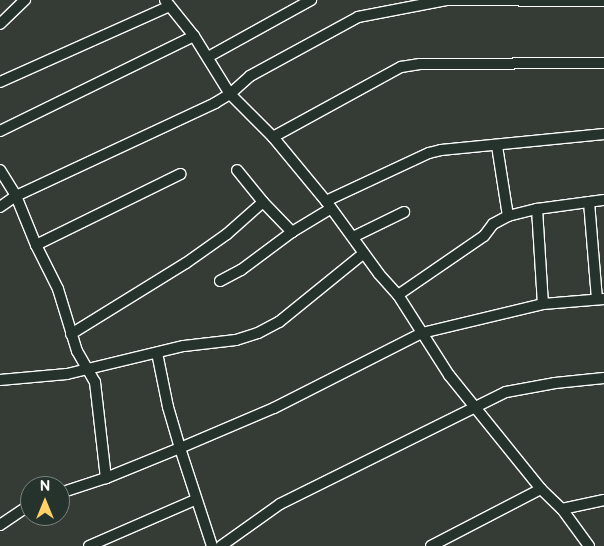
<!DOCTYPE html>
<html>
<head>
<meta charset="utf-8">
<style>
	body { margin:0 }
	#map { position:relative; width:604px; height:546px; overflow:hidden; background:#343c35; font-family:"Balsamiq Sans",sans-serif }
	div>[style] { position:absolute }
	.roads { filter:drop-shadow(1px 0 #fff) drop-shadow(-1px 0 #fff) drop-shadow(0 1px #fff) drop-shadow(0 -1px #fff) }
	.minor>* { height:10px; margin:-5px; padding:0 5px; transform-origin:5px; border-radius:5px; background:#26332d }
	span { translate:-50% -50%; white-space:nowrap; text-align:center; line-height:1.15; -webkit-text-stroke:5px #26332d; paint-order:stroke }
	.north { position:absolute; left:20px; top:476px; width:50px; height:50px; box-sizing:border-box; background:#26332d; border:1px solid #7d8581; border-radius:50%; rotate:0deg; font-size:14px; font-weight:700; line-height:20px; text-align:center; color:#fff }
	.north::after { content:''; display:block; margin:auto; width:18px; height:22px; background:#ffd166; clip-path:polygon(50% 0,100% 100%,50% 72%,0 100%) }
</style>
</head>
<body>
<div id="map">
	<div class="roads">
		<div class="minor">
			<i style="left:165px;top:0;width:46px;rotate:51.1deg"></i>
			<i style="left:194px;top:36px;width:68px;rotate:58.2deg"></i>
			<i style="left:230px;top:94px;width:61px;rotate:45deg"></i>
			<i style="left:273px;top:137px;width:83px;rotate:50.4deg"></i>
			<i style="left:326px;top:201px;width:90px;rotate:54deg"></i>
			<i style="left:379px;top:274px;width:28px;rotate:48deg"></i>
			<i style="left:398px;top:295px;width:95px;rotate:57.5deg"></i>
			<i style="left:449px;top:375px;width:146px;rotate:51.1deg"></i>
			<i style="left:541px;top:489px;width:29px;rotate:44deg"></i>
			<i style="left:562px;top:509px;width:46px;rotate:53.9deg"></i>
			<i style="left:0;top:24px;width:35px;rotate:-44deg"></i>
			<i style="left:208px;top:57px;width:118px;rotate:-29deg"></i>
			<i style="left:0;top:82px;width:186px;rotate:-24.1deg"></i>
			<i style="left:0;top:131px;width:216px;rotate:-26.1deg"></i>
			<i style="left:273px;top:137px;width:146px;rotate:-28.7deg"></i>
			<i style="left:401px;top:67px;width:19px;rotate:-9deg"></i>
			<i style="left:420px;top:64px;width:184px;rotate:-0.3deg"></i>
			<i style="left:497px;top:146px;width:71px;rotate:81.1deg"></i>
			<i style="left:0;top:170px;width:31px;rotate:58deg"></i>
			<i style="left:16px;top:196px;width:53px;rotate:67.8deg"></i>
			<i style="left:36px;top:245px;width:49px;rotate:63.4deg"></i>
			<i style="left:58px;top:289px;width:65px;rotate:73deg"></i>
			<i style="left:77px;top:351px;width:36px;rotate:60deg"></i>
			<i style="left:95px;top:382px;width:97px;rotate:83.5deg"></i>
			<i style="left:326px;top:201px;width:114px;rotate:-25deg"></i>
			<i style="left:429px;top:153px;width:12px;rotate:-14deg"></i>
			<i style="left:441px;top:150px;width:164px;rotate:-5.6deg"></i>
			<i style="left:263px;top:202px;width:42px;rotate:46deg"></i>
			<i style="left:589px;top:202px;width:97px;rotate:85.3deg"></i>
			<i style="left:0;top:207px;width:19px;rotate:-35deg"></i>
			<i style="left:16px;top:196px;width:220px;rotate:-25deg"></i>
			<i style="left:215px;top:103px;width:17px;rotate:-31deg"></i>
			<i style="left:230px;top:94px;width:27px;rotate:-42deg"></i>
			<i style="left:250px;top:76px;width:123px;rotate:-28.6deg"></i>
			<i style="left:358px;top:17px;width:90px;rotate:-10.9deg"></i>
			<i style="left:446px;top:0;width:158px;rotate:0.4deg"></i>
			<i style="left:537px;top:209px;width:95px;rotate:86.4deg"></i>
			<i style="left:353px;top:237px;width:57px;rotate:-26.1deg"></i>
			<i style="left:36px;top:245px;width:161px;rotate:-26.2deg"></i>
			<i style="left:220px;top:281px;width:24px;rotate:-28deg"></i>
			<i style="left:241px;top:270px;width:64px;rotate:-36.7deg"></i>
			<i style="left:292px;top:232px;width:44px;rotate:-31.2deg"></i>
			<i style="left:398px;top:295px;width:104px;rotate:-34.5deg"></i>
			<i style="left:484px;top:236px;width:15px;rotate:-53deg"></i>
			<i style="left:493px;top:224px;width:17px;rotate:-28deg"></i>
			<i style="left:508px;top:216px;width:30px;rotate:-14deg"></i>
			<i style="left:537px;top:209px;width:68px;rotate:-7.7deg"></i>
			<i style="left:71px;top:334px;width:135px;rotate:-31.7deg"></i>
			<i style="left:186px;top:263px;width:50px;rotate:-35.3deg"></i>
			<i style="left:227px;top:234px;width:48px;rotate:-41.6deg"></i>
			<i style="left:263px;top:202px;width:41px;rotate:-129.1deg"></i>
			<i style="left:0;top:380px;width:67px;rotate:-5.1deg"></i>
			<i style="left:67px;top:374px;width:120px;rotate:-13.5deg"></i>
			<i style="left:184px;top:346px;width:52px;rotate:-6.6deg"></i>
			<i style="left:236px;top:340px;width:23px;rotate:-18deg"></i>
			<i style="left:258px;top:333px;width:24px;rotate:-28deg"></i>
			<i style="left:279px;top:322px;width:109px;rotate:-39.1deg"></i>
			<i style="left:60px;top:493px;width:48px;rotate:-18.1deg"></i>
			<i style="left:106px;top:478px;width:80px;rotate:-22.1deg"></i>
			<i style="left:180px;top:448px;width:43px;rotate:-106.3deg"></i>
			<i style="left:168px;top:407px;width:55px;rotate:-101.5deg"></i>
			<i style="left:562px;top:509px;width:43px;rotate:-12.1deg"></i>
			<i style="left:0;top:525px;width:36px;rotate:-34deg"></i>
			<i style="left:89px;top:546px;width:116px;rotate:-23.5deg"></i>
			<i style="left:212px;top:546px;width:103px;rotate:-108.1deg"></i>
			<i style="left:180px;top:448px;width:102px;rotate:-23.1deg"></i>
			<i style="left:274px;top:408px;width:166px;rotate:-26.9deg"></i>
			<i style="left:422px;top:333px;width:124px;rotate:-13.5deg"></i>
			<i style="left:543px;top:304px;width:61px;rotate:-4.7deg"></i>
			<i style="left:221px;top:546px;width:72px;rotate:-35.4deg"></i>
			<i style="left:280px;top:504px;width:252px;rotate:-26.4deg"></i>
			<i style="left:506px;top:392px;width:50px;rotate:-10.4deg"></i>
			<i style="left:555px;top:383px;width:49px;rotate:-5.8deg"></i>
			<i style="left:431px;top:546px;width:124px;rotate:-27.4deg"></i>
		</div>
	</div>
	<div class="north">N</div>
</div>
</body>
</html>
